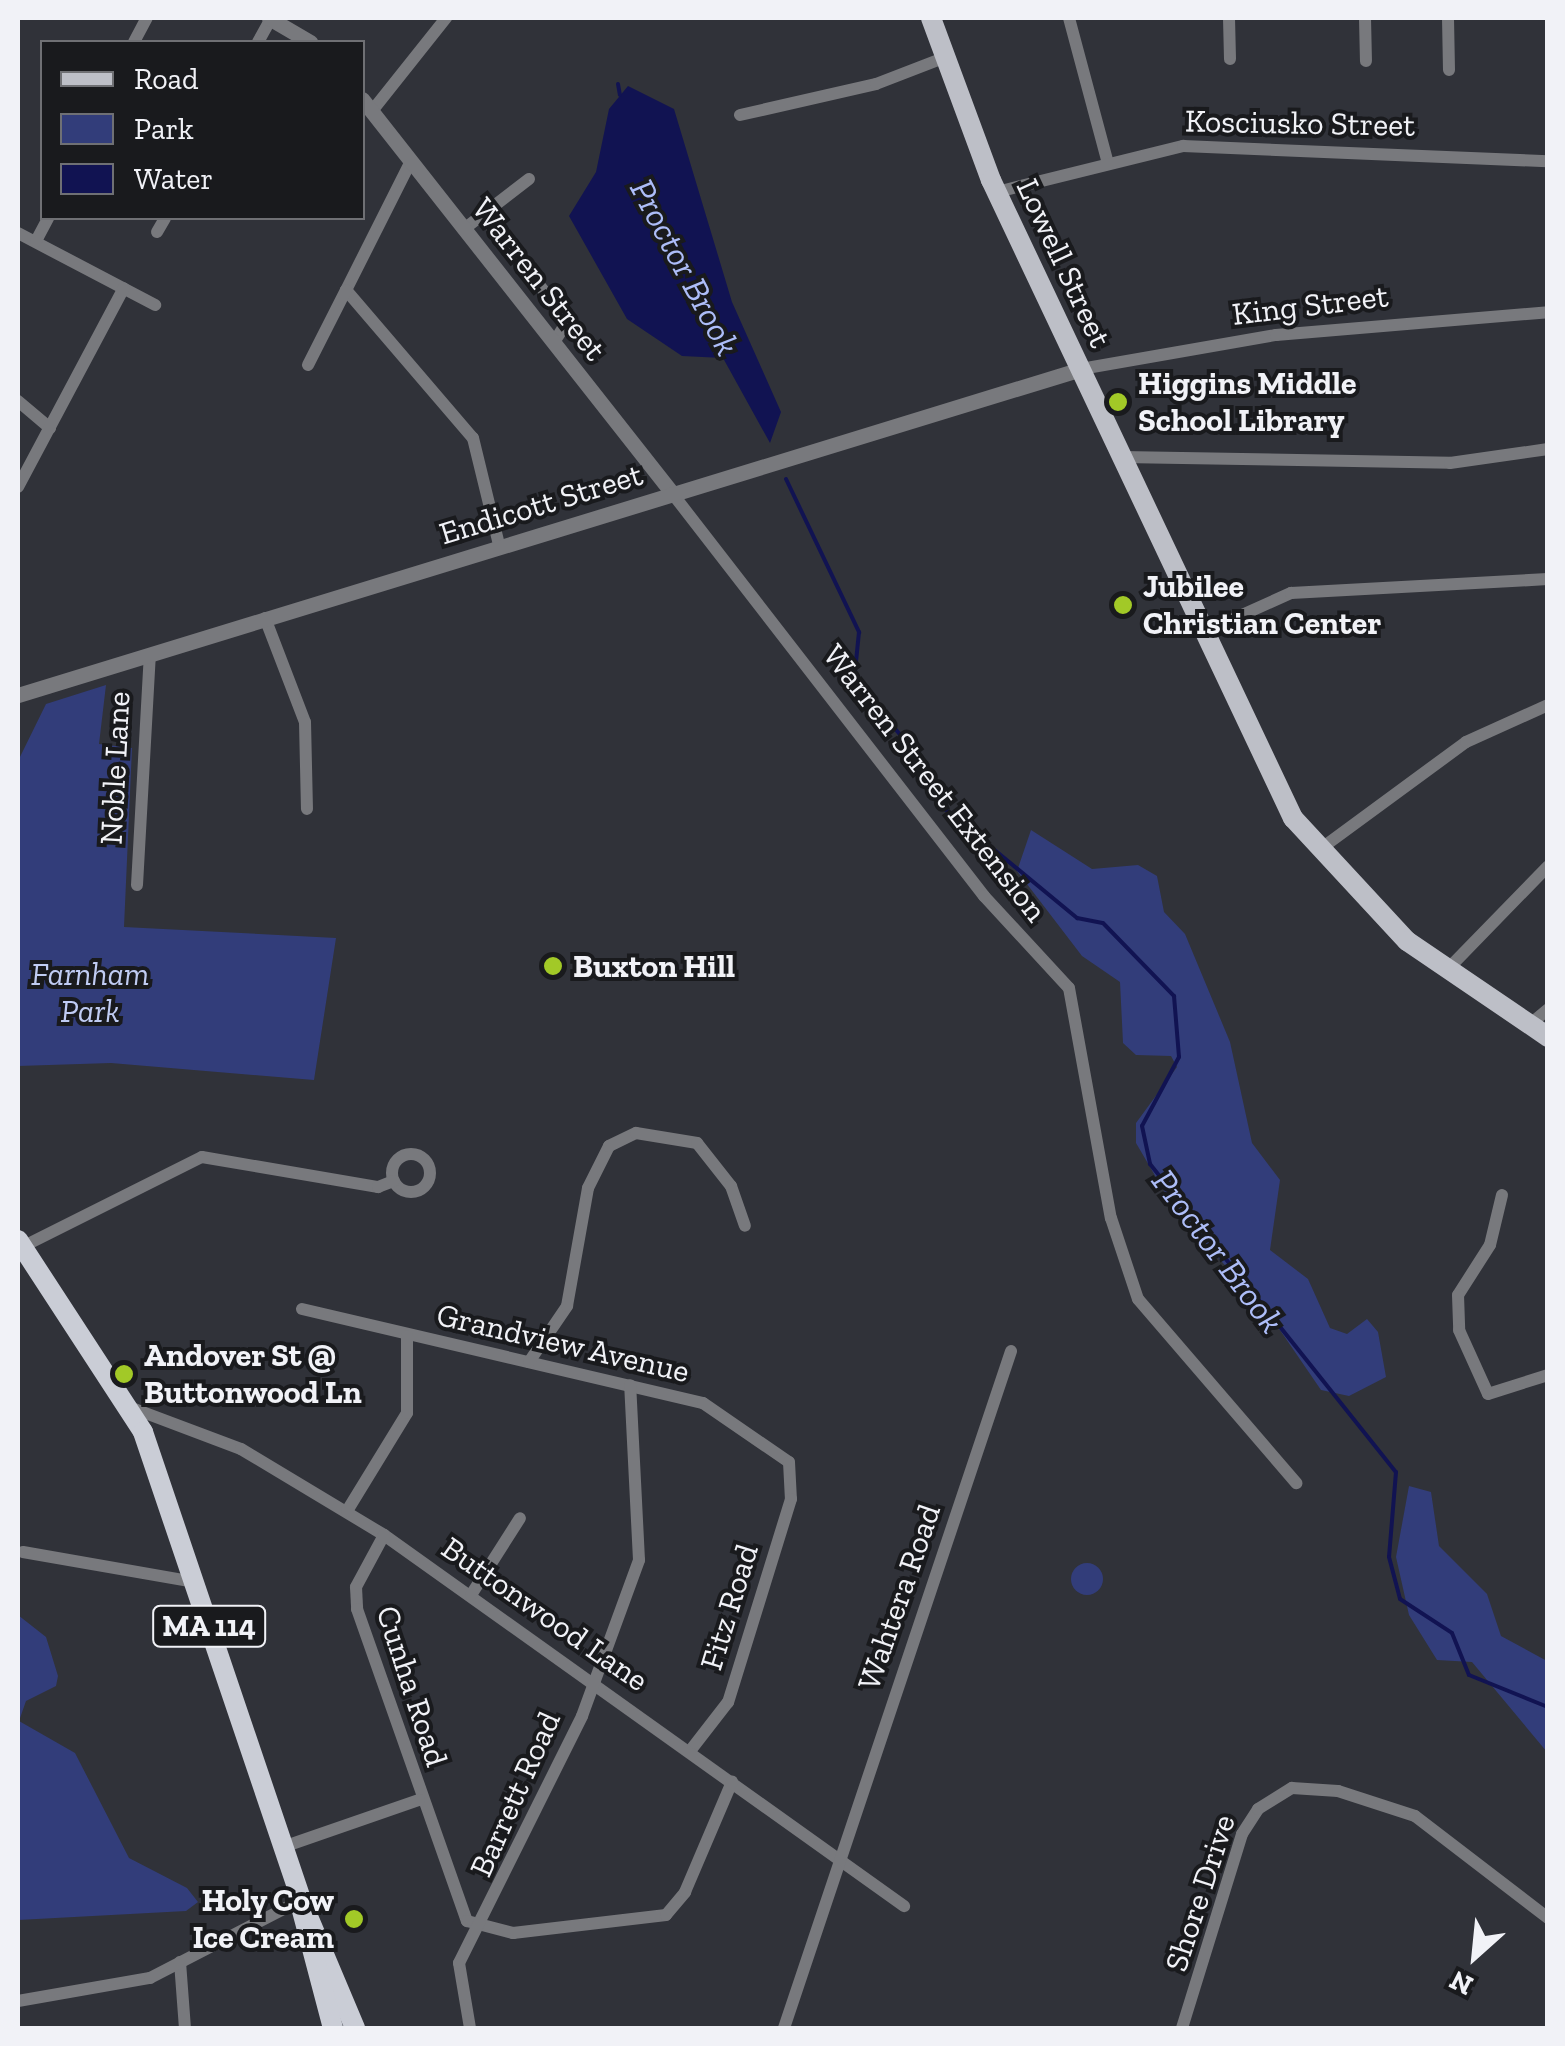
<!DOCTYPE html>
<html>
<head>
<meta charset="utf-8">
<style>
	body { margin:0 }
	#map { position:relative; width:1565px; height:2046px; overflow:hidden; background:#303239; font-family:"Zilla Slab",serif }
	div>[style] { position:absolute }
	.green>* { inset:0; background:#323d7a }
	.round { border-radius:50% }
	.water>* { inset:0; background:#111352 }
	.stream>* { height:4px; margin:-2px; padding:0 2px; transform-origin:2px; border-radius:2px; background:#111352 }
	.minor>* { height:12px; margin:-6px; padding:0 6px; transform-origin:6px; border-radius:6px; background:#78797d }
	.minor>.ring { margin:-6px; padding:0; box-sizing:content-box; background:none; border:12px solid #78797d; border-radius:50% }
	.tertiary>* { height:15px; margin:-7.5px; padding:0 7.5px; transform-origin:7.5px; border-radius:7.5px; background:#78797d }
	.primary>* { height:20px; margin:-10px; padding:0 10px; transform-origin:10px; border-radius:10px; background:#bdbfc7 }
	.trunk>* { height:20px; margin:-10px; padding:0 10px; transform-origin:10px; border-radius:10px; background:#cacdd6 }
	.dots>* { width:28px; height:28px; translate:-50% -50%; box-sizing:border-box; border:5px solid #191a1d; border-radius:50% }
	span { translate:-50% -50%; white-space:nowrap; text-align:center; line-height:1.15; -webkit-text-stroke:8px #191a1d; paint-order:stroke }
	.shield-label span { padding:2px 8px; background:#191a1d; border:2px solid; border-radius:8px; -webkit-text-stroke-width:0 }
	.shield-label { font-size:30px; color:#f1f2f7; font-weight:700 }
	.street-label { font-size:32px; color:#f1f2f7 }
	.poi-label { font-size:32px; color:#f1f2f7; font-weight:700 }
	.left { translate:0 -50%; text-align:left }
	.right { translate:-100% -50%; text-align:right }
	.park-label { font-size:32px; color:#c0ccf3; font-style:italic }
	.water-label { font-size:35px; color:#adbdf8; font-style:italic }
	.frame { position:absolute; inset:0; border:20px solid #f1f2f7; pointer-events:none }
	.legend { position:absolute; left:40px; top:40px; width:325px; height:180px; box-sizing:border-box; background:#191a1d; border:2px solid #6f7074; margin:0; padding:12px 18px; list-style:none; font-size:30px; color:#f1f2f7 }
	.legend li { display:flex; align-items:center; gap:20px; height:50px }
	.legend b { width:50px; border:2px solid #6f7074 }
	.north { position:absolute; left:1425px; top:1906px; width:100px; height:100px; -webkit-text-stroke:8px #191a1d; paint-order:stroke; rotate:207deg; font-size:28px; font-weight:700; line-height:40px; text-align:center; color:#f1f2f7 }
	.north::after { content:''; display:block; margin:auto; width:35px; height:45px; background:#f1f2f7; clip-path:polygon(50% 0,100% 100%,50% 72%,0 100%) }
</style>
</head>
<body>
<div id="map">
	<div class="green">
		<i style="clip-path:polygon(106px 685px,99px 744px,132px 748px,124px 927px,336px 938px,314px 1080px,111px 1063px,18px 1066px,18px 761px,46px 704px)"></i>
		<i style="clip-path:polygon(1031px 830px,1092px 869px,1138px 865px,1157px 876px,1164px 912px,1185px 934px,1230px 1042px,1252px 1143px,1280px 1180px,1270px 1250px,1308px 1279px,1330px 1328px,1347px 1334px,1367px 1319px,1378px 1332px,1386px 1377px,1349px 1396px,1321px 1390px,1271px 1317px,1174px 1208px,1136px 1143px,1136px 1123px,1177px 1067px,1171px 1056px,1136px 1055px,1123px 1043px,1120px 982px,1082px 956px,1017px 871px)"></i>
		<i style="clip-path:polygon(1409px 1486px,1431px 1492px,1439px 1546px,1487px 1594px,1501px 1636px,1547px 1661px,1547px 1752px,1472px 1662px,1437px 1660px,1409px 1615px,1396px 1557px)"></i>
		<i class="round" style="left:1071px;top:1563px;width:32px;height:32px"></i>
		<i style="clip-path:polygon(18px 1615px,46px 1637px,58px 1676px,56px 1686px,26px 1701px,19px 1721px,75px 1753px,129px 1858px,187px 1888px,198px 1902px,186px 1911px,18px 1920px)"></i>
	</div>
	<div class="water">
		<i style="clip-path:polygon(628px 86px,674px 109px,732px 302px,781px 412px,770px 443px,723px 358px,682px 356px,627px 319px,569px 216px,596px 172px,609px 109px)"></i>
	</div>
	<div class="stream">
		<i style="left:618px;top:84px;width:11px;rotate:80deg"></i>
		<i style="left:786px;top:479px;width:170px;rotate:64.5deg"></i>
		<i style="left:859px;top:632px;width:49px;rotate:95.8deg"></i>
		<i style="left:854px;top:681px;width:94px;rotate:49.3deg"></i>
		<i style="left:915px;top:752px;width:59px;rotate:64.7deg"></i>
		<i style="left:940px;top:805px;width:178px;rotate:39.5deg"></i>
		<i style="left:1077px;top:918px;width:26px;rotate:11deg"></i>
		<i style="left:1103px;top:923px;width:102px;rotate:45.8deg"></i>
		<i style="left:1174px;top:996px;width:61px;rotate:85.3deg"></i>
		<i style="left:1179px;top:1057px;width:78px;rotate:118.2deg"></i>
		<i style="left:1142px;top:1126px;width:39px;rotate:78deg"></i>
		<i style="left:1150px;top:1164px;width:394px;rotate:51.4deg"></i>
		<i style="left:1396px;top:1472px;width:85px;rotate:94.7deg"></i>
		<i style="left:1389px;top:1557px;width:43px;rotate:75.3deg"></i>
		<i style="left:1400px;top:1599px;width:62px;rotate:33.2deg"></i>
		<i style="left:1452px;top:1633px;width:45px;rotate:68deg"></i>
		<i style="left:1469px;top:1675px;width:85px;rotate:22.1deg"></i>
	</div>
	<div class="minor">
		<i style="left:1069px;top:18px;width:147px;rotate:75deg"></i>
		<i style="left:1229px;top:18px;width:41px;rotate:88.6deg"></i>
		<i style="left:1365px;top:18px;width:43px;rotate:88.7deg"></i>
		<i style="left:1448px;top:18px;width:52px;rotate:88.9deg"></i>
		<i style="left:134px;top:42px;width:27px;rotate:-62deg"></i>
		<i style="left:258px;top:42px;width:26px;rotate:-61deg"></i>
		<i style="left:372px;top:111px;width:119px;rotate:-51.5deg"></i>
		<i style="left:740px;top:115px;width:139px;rotate:-12.8deg"></i>
		<i style="left:876px;top:84px;width:75px;rotate:-21.1deg"></i>
		<i style="left:411px;top:161px;width:144px;rotate:116.7deg"></i>
		<i style="left:346px;top:290px;width:195px;rotate:49.4deg"></i>
		<i style="left:473px;top:438px;width:110px;rotate:76.3deg"></i>
		<i style="left:997px;top:192px;width:192px;rotate:-13.9deg"></i>
		<i style="left:1183px;top:146px;width:365px;rotate:2.4deg"></i>
		<i style="left:482px;top:216px;width:135px;rotate:50.4deg"></i>
		<i style="left:568px;top:320px;width:26px;rotate:122deg"></i>
		<i style="left:464px;top:229px;width:82px;rotate:-37.6deg"></i>
		<i style="left:157px;top:232px;width:16px;rotate:-60deg"></i>
		<i style="left:18px;top:233px;width:155px;rotate:27.7deg"></i>
		<i style="left:36px;top:241px;width:26px;rotate:-62deg"></i>
		<i style="left:308px;top:365px;width:84px;rotate:-63.1deg"></i>
		<i style="left:1081px;top:369px;width:198px;rotate:-9.9deg"></i>
		<i style="left:1276px;top:335px;width:273px;rotate:-4.8deg"></i>
		<i style="left:18px;top:401px;width:42px;rotate:40.2deg"></i>
		<i style="left:1122px;top:457px;width:328px;rotate:1deg"></i>
		<i style="left:1450px;top:463px;width:99px;rotate:-8.1deg"></i>
		<i style="left:18px;top:487px;width:225px;rotate:-62deg"></i>
		<i style="left:672px;top:493px;width:510px;rotate:52.25deg"></i>
		<i style="left:984px;top:896px;width:125px;rotate:47.3deg"></i>
		<i style="left:1069px;top:988px;width:234px;rotate:79.7deg"></i>
		<i style="left:1111px;top:1218px;width:85px;rotate:71.6deg"></i>
		<i style="left:1138px;top:1299px;width:243px;rotate:49.3deg"></i>
		<i style="left:265px;top:618px;width:111px;rotate:69deg"></i>
		<i style="left:305px;top:722px;width:87px;rotate:88.7deg"></i>
		<i style="left:1202px;top:633px;width:98px;rotate:-24.2deg"></i>
		<i style="left:1291px;top:593px;width:257px;rotate:-3.1deg"></i>
		<i style="left:1319px;top:850px;width:182px;rotate:-36.3deg"></i>
		<i style="left:1466px;top:742px;width:90px;rotate:-24.3deg"></i>
		<i style="left:137px;top:885px;width:231px;rotate:-86.8deg"></i>
		<i style="left:1446px;top:971px;width:146px;rotate:-45.8deg"></i>
		<i style="left:1528px;top:1026px;width:26px;rotate:-40deg"></i>
		<i class="ring" style="left:392px;top:1154px;width:26px;height:26px"></i>
		<i style="left:1502px;top:1195px;width:51px;rotate:103.5deg"></i>
		<i style="left:1490px;top:1245px;width:59px;rotate:122.6deg"></i>
		<i style="left:1458px;top:1295px;width:35px;rotate:88deg"></i>
		<i style="left:1459px;top:1330px;width:70px;rotate:65.6deg"></i>
		<i style="left:1488px;top:1394px;width:63px;rotate:-17.6deg"></i>
		<i style="left:22px;top:1247px;width:201px;rotate:-26.6deg"></i>
		<i style="left:202px;top:1157px;width:179px;rotate:9.7deg"></i>
		<i style="left:378px;top:1187px;width:17px;rotate:-21deg"></i>
		<i style="left:302px;top:1309px;width:412px;rotate:13.2deg"></i>
		<i style="left:703px;top:1403px;width:104px;rotate:34.5deg"></i>
		<i style="left:789px;top:1462px;width:37px;rotate:87deg"></i>
		<i style="left:791px;top:1499px;width:213px;rotate:107.2deg"></i>
		<i style="left:728px;top:1702px;width:62px;rotate:127.8deg"></i>
		<i style="left:529px;top:1362px;width:68px;rotate:-55.8deg"></i>
		<i style="left:567px;top:1306px;width:120px;rotate:-79.9deg"></i>
		<i style="left:588px;top:1188px;width:47px;rotate:-63.4deg"></i>
		<i style="left:609px;top:1146px;width:30px;rotate:-26deg"></i>
		<i style="left:636px;top:1133px;width:62px;rotate:9.3deg"></i>
		<i style="left:697px;top:1143px;width:55px;rotate:51.7deg"></i>
		<i style="left:731px;top:1186px;width:42px;rotate:70.7deg"></i>
		<i style="left:132px;top:1408px;width:116px;rotate:20.6deg"></i>
		<i style="left:241px;top:1449px;width:167px;rotate:31deg"></i>
		<i style="left:384px;top:1535px;width:639px;rotate:35.51deg"></i>
		<i style="left:347px;top:1511px;width:115px;rotate:-58.5deg"></i>
		<i style="left:407px;top:1413px;width:77px;rotate:-90deg"></i>
		<i style="left:384px;top:1535px;width:59px;rotate:118.3deg"></i>
		<i style="left:356px;top:1587px;width:22px;rotate:87deg"></i>
		<i style="left:357px;top:1609px;width:331px;rotate:70.6deg"></i>
		<i style="left:467px;top:1921px;width:48px;rotate:14.6deg"></i>
		<i style="left:513px;top:1933px;width:154px;rotate:-6.7deg"></i>
		<i style="left:666px;top:1915px;width:30px;rotate:-50deg"></i>
		<i style="left:685px;top:1892px;width:120px;rotate:-66.9deg"></i>
		<i style="left:23px;top:1552px;width:175px;rotate:9.9deg"></i>
		<i style="left:471px;top:1595px;width:91px;rotate:-57.5deg"></i>
		<i style="left:283px;top:1847px;width:144px;rotate:-19.1deg"></i>
		<i style="left:180px;top:1962px;width:66px;rotate:85.7deg"></i>
		<i style="left:18px;top:2001px;width:134px;rotate:-9.9deg"></i>
		<i style="left:150px;top:1978px;width:170px;rotate:-27.3deg"></i>
		<i style="left:470px;top:2028px;width:66px;rotate:-99.6deg"></i>
		<i style="left:459px;top:1963px;width:276px;rotate:-63.5deg"></i>
		<i style="left:582px;top:1716px;width:166px;rotate:-69.9deg"></i>
		<i style="left:639px;top:1560px;width:175px;rotate:-92.9deg"></i>
		<i style="left:784px;top:2028px;width:714px;rotate:-71.46deg"></i>
		<i style="left:1182px;top:2028px;width:203px;rotate:-72.8deg"></i>
		<i style="left:1242px;top:1834px;width:30px;rotate:-57deg"></i>
		<i style="left:1258px;top:1809px;width:40px;rotate:-32deg"></i>
		<i style="left:1292px;top:1788px;width:46px;rotate:3.7deg"></i>
		<i style="left:1338px;top:1791px;width:81px;rotate:18deg"></i>
		<i style="left:1415px;top:1816px;width:168px;rotate:37.5deg"></i>
	</div>
	<div class="tertiary">
		<i style="left:269px;top:18px;width:48px;rotate:30.3deg"></i>
		<i style="left:362px;top:99px;width:501px;rotate:51.8deg"></i>
		<i style="left:18px;top:695px;width:1112px;rotate:-17.05deg"></i>
	</div>
	<div class="primary">
		<i style="left:931px;top:18px;width:173px;rotate:69.7deg"></i>
		<i style="left:991px;top:180px;width:706px;rotate:64.67deg"></i>
		<i style="left:1293px;top:818px;width:168px;rotate:47.2deg"></i>
		<i style="left:1407px;top:941px;width:171px;rotate:34.2deg"></i>
	</div>
	<div class="trunk">
		<i style="left:18px;top:1240px;width:229px;rotate:56.9deg"></i>
		<i style="left:143px;top:1432px;width:494px;rotate:71.3deg"></i>
		<i style="left:301px;top:1900px;width:139px;rotate:67.1deg"></i>
		<i style="left:301px;top:1907px;width:125px;rotate:75.2deg"></i>
	</div>
	<div class="dots">
		<i style="left:1118px;top:402px;background:#a2c927"></i>
		<i style="left:1123px;top:605px;background:#a2c927"></i>
		<i style="left:553px;top:966px;background:#a2c927"></i>
		<i style="left:124px;top:1374px;background:#a2c927"></i>
		<i style="left:354px;top:1919px;background:#a2c927"></i>
	</div>
	<div class="shield-label">
		<span style="left:209px;top:1626px">MA 114</span>
	</div>
	<div class="street-label">
		<span style="left:1300px;top:123px;rotate:1deg">Kosciusko Street</span>
		<span style="left:1064px;top:263px;rotate:65deg">Lowell Street</span>
		<span style="left:539px;top:279px;rotate:52deg">Warren Street</span>
		<span style="left:1310px;top:305px;rotate:-7deg">King Street</span>
		<span style="left:541px;top:504px;rotate:-17deg">Endicott Street</span>
		<span style="left:115px;top:768px;rotate:-87deg">Noble Lane</span>
		<span style="left:935px;top:783px;rotate:52deg">Warren Street Extension</span>
		<span style="left:563px;top:1343px;rotate:13deg">Grandview Avenue</span>
		<span style="left:899px;top:1597px;rotate:-71deg">Wahtera Road</span>
		<span style="left:729px;top:1607px;rotate:-73deg">Fitz Road</span>
		<span style="left:545px;top:1614px;rotate:35deg">Buttonwood Lane</span>
		<span style="left:412px;top:1686px;rotate:72deg">Cunha Road</span>
		<span style="left:515px;top:1794px;rotate:-66deg">Barrett Road</span>
		<span style="left:1200px;top:1893px;rotate:-72deg">Shore Drive</span>
	</div>
	<div class="poi-label">
		<span class="left" style="left:1138px;top:402px">Higgins Middle<br>School Library</span>
		<span class="left" style="left:1143px;top:605px">Jubilee<br>Christian Center</span>
		<span class="left" style="left:573px;top:966px">Buxton Hill</span>
		<span class="left" style="left:144px;top:1374px">Andover St @<br>Buttonwood Ln</span>
		<span class="right" style="left:334px;top:1919px">Holy Cow<br>Ice Cream</span>
	</div>
	<div class="park-label">
		<span style="left:90px;top:993px">Farnham<br>Park</span>
	</div>
	<div class="water-label">
		<span style="left:685px;top:267px;rotate:62deg">Proctor Brook</span>
		<span style="left:1218px;top:1251px;rotate:53deg">Proctor Brook</span>
	</div>
	<div class="frame"></div>
	<ul class="legend">
	<li><b style="height:12px;background:#bdbfc7"></b>Road</li>
	<li><b style="height:28px;background:#323d7a"></b>Park</li>
	<li><b style="height:28px;background:#111352"></b>Water</li>
	</ul>
	<div class="north">N</div>
</div>
</body>
</html>
